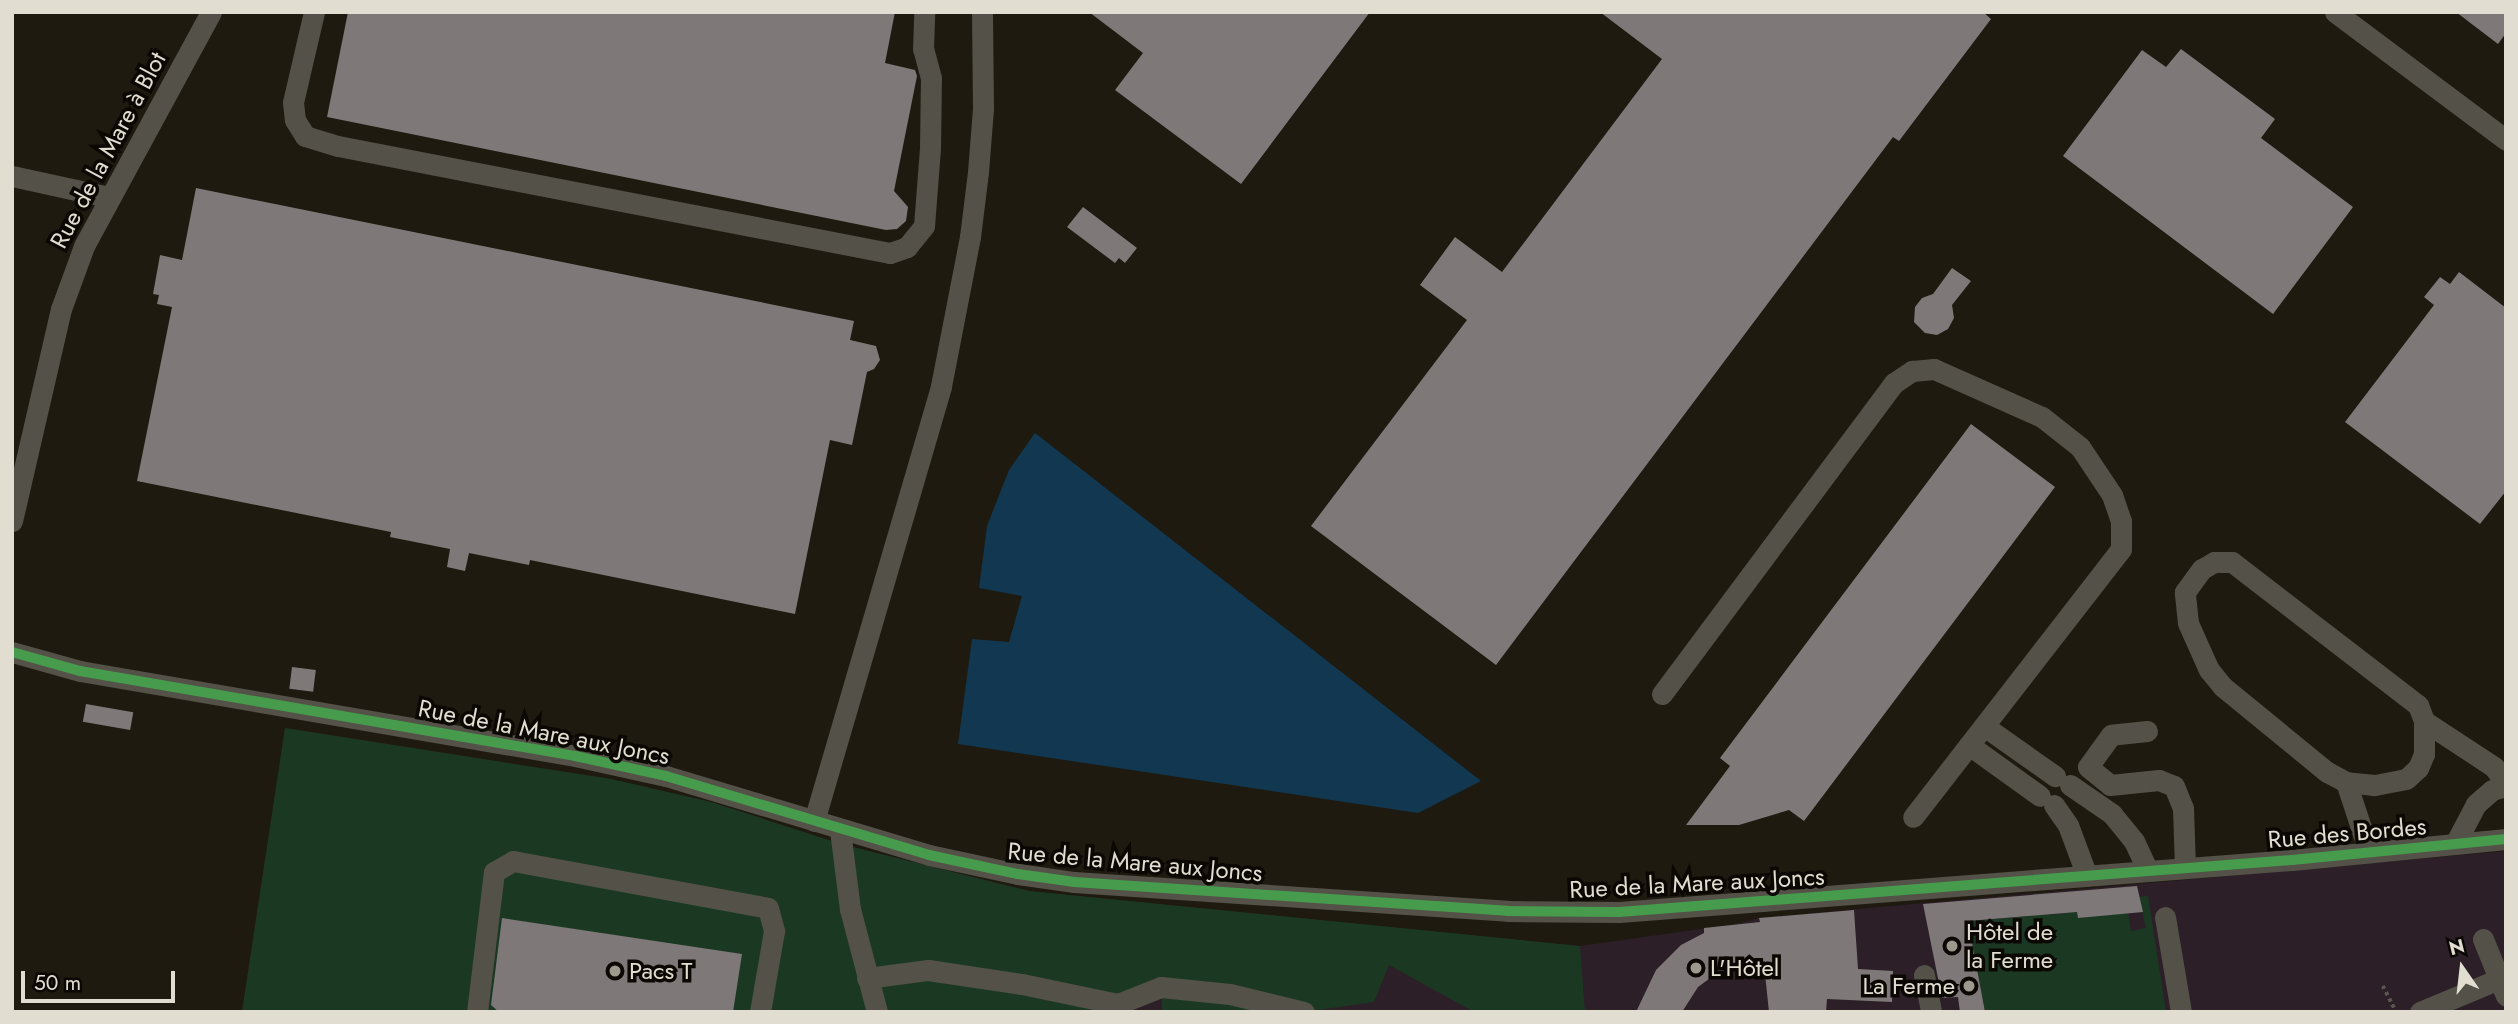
<!DOCTYPE html>
<html>
<head>
<meta charset="utf-8">
<style>
	body { margin:0 }
	#map { position:relative; width:2518px; height:1024px; overflow:hidden; background:#1e1a10; font-family:Jost,sans-serif }
	div>[style] { position:absolute }
	.commercial>* { inset:0; background:#2c1f28 }
	.green>* { inset:0; background:#1b3922 }
	.water>* { inset:0; background:#113850 }
	.building>* { inset:0; background:#7e7978; transform-origin:0 0 }
	.path>* { height:3.5px; margin-top:-1.75px; transform-origin:0; background:repeating-linear-gradient(90deg,#59564f 0 3.5px,transparent 0 7px) }
	.minor>* { height:21px; margin:-10.5px; padding:0 10.5px; transform-origin:10.5px; border-radius:10.5px; background:#535148 }
	.cycleway>* { height:10px; margin:-5px; padding:0 5px; transform-origin:5px; border-radius:5px; background:#469c4c }
	.dots>* { width:19px; height:19px; translate:-50% -50%; box-sizing:border-box; border:4px solid #0b0803; border-radius:50% }
	span { translate:-50% -50%; white-space:nowrap; text-align:center; line-height:1.15; -webkit-text-stroke:7px #0b0803; paint-order:stroke }
	.street-label { font-size:24px; color:#e1ded1 }
	.poi-label { font-size:24px; color:#e1ded1 }
	.left { translate:0 -50%; text-align:left }
	.right { translate:-100% -50%; text-align:right }
	.frame { position:absolute; inset:0; border:14px solid #e1ded1; pointer-events:none }
	.north { position:absolute; left:2427px; top:933px; width:70px; height:70px; -webkit-text-stroke:5px #0b0803; paint-order:stroke; rotate:346deg; font-size:19px; font-weight:700; line-height:28px; text-align:center; color:#e1ded1 }
	.north::after { content:''; display:block; margin:auto; width:24px; height:32px; background:#e1ded1; clip-path:polygon(50% 0,100% 100%,50% 72%,0 100%) }
	.scale { position:absolute; left:21px; top:971px; width:154px; height:32px; box-sizing:border-box; border:4px solid #e1ded1; border-top:0; padding-left:9px; font-size:21px; line-height:24px; white-space:nowrap; color:#e1ded1; -webkit-text-stroke:5px #0b0803; paint-order:stroke }
</style>
</head>
<body>
<div id="map">
	<div class="commercial">
		<i style="clip-path:polygon(285px 728px,611px 779px,711px 802px,841px 844px,1029px 891px,1580px 946px,1736px 924px,1759px 918px,2506px 851px,2506px 1012px,242px 1012px)"></i>
	</div>
	<div class="green">
		<i style="clip-path:polygon(285px 728px,611px 779px,711px 802px,841px 844px,1029px 891px,1580px 946px,1585px 1012px,1474px 1012px,1389px 965px,1374px 1002px,1304px 1012px,1162px 1012px,1162px 988px,1119px 1004px,1129px 1012px,242px 1012px)"></i>
		<i style="clip-path:polygon(2046px 893px,2049px 915px,2077px 912px,2078px 918px,2127px 908px,2131px 931px,2146px 928px,2139px 897px,2148px 896px,2166px 1012px,1985px 1012px,1968px 921px,2030px 916px,2029px 895px)"></i>
	</div>
	<div class="water">
		<i style="clip-path:polygon(1035px 433px,1481px 781px,1418px 813px,958px 744px,972px 639px,1009px 642px,1022px 596px,979px 588px,987px 526px,1009px 470px)"></i>
	</div>
	<div class="building">
		<i style="clip-path:polygon(348px 12px,895px 12px,885px 63px,915px 70px,917px 76px,894px 191px,908px 207px,906px 221px,897px 229px,886px 230px,327px 117px)"></i>
		<i style="clip-path:polygon(1089px 12px,1370px 12px,1241px 184px,1115px 90px,1143px 53px)"></i>
		<i style="clip-path:polygon(1600px 12px,1983px 12px,1991px 19px,1899px 141px,1893px 137px,1496px 665px,1311px 526px,1467px 320px,1420px 285px,1455px 237px,1502px 272px,1662px 59px)"></i>
		<i style="clip-path:polygon(2456px 12px,2506px 12px,2506px 33px,2498px 44px)"></i>
		<i style="clip-path:polygon(2181px 49px,2275px 119px,2261px 138px,2353px 207px,2273px 314px,2063px 156px,2142px 50px,2166px 67px)"></i>
		<i style="clip-path:polygon(196px 188px,854px 321px,850px 340px,876px 346px,880px 360px,874px 369px,867px 372px,852px 445px,830px 440px,795px 614px,530px 560px,529px 565px,469px 553px,465px 571px,447px 567px,450px 549px,390px 537px,391px 532px,137px 481px,172px 307px,157px 304px,159px 295px,153px 294px,160px 255px,182px 260px)"></i>
		<i style="clip-path:polygon(1083px 207px,1137px 248px,1125px 263px,1119px 258px,1115px 263px,1067px 227px)"></i>
		<i style="clip-path:polygon(1952px 268px,1971px 281px,1952px 305px,1954px 318px,1948px 329px,1937px 335px,1925px 333px,1914px 322px,1915px 307px,1922px 298px,1933px 294px)"></i>
		<i style="clip-path:polygon(2459px 272px,2506px 308px,2506px 491px,2480px 524px,2345px 422px,2434px 305px,2424px 297px,2440px 277px,2450px 284px)"></i>
		<i style="clip-path:polygon(1971px 424px,2055px 487px,1804px 821px,1789px 810px,1739px 825px,1686px 825px,1730px 766px,1720px 758px)"></i>
		<i style="left:292px;top:667px;width:24px;height:22px;rotate:7deg"></i>
		<i style="left:86px;top:704px;width:48px;height:18px;rotate:10deg"></i>
		<i style="clip-path:polygon(2137px 886px,2143px 912px,2078px 918px,2077px 912px,1968px 921px,1985px 1012px,1960px 1012px,1958px 997px,1942px 998px,1923px 904px)"></i>
		<i style="clip-path:polygon(1854px 910px,1858px 969px,1893px 971px,1892px 1002px,1827px 999px,1826px 1012px,1769px 1012px,1764px 964px,1740px 967px,1713px 976px,1698px 987px,1682px 1012px,1636px 1012px,1656px 970px,1681px 945px,1704px 933px,1704px 928px,1760px 922px,1759px 918px)"></i>
		<i style="clip-path:polygon(502px 918px,742px 954px,733px 1012px,499px 1012px,491px 1005px)"></i>
	</div>
	<div class="path">
		<i style="left:2383px;top:986px;width:29px;rotate:63deg"></i>
	</div>
	<div class="minor">
		<i style="left:314px;top:12px;width:92px;rotate:103.1deg"></i>
		<i style="left:293px;top:102px;width:18px;rotate:84deg"></i>
		<i style="left:295px;top:120px;width:19px;rotate:58deg"></i>
		<i style="left:305px;top:136px;width:34px;rotate:17deg"></i>
		<i style="left:338px;top:146px;width:562px;rotate:10.97deg"></i>
		<i style="left:890px;top:253px;width:18px;rotate:-19deg"></i>
		<i style="left:907px;top:247px;width:27px;rotate:-51deg"></i>
		<i style="left:924px;top:226px;width:78px;rotate:-85.6deg"></i>
		<i style="left:930px;top:148px;width:70px;rotate:-89.2deg"></i>
		<i style="left:931px;top:78px;width:30px;rotate:-105deg"></i>
		<i style="left:923px;top:49px;width:37px;rotate:-88deg"></i>
		<i style="left:2335px;top:12px;width:214px;rotate:36.8deg"></i>
		<i style="left:12px;top:176px;width:98px;rotate:12.3deg"></i>
		<i style="left:12px;top:521px;width:218px;rotate:-77deg"></i>
		<i style="left:61px;top:309px;width:67px;rotate:-69.9deg"></i>
		<i style="left:84px;top:246px;width:266px;rotate:-61.5deg"></i>
		<i style="left:2214px;top:562px;width:18px"></i>
		<i style="left:2232px;top:562px;width:235px;rotate:37.6deg"></i>
		<i style="left:2418px;top:705px;width:17px;rotate:69deg"></i>
		<i style="left:2424px;top:721px;width:33px;rotate:90deg"></i>
		<i style="left:2424px;top:754px;width:15px;rotate:113deg"></i>
		<i style="left:2418px;top:768px;width:16px;rotate:137deg"></i>
		<i style="left:2406px;top:779px;width:33px;rotate:169deg"></i>
		<i style="left:2374px;top:785px;width:28px;rotate:-174deg"></i>
		<i style="left:2346px;top:782px;width:21px;rotate:-152deg"></i>
		<i style="left:2327px;top:772px;width:134px;rotate:-140.7deg"></i>
		<i style="left:2223px;top:687px;width:22px;rotate:-129deg"></i>
		<i style="left:2209px;top:670px;width:51px;rotate:-114.1deg"></i>
		<i style="left:2188px;top:623px;width:31px;rotate:-96deg"></i>
		<i style="left:2185px;top:592px;width:29px;rotate:-54deg"></i>
		<i style="left:2202px;top:569px;width:14px;rotate:-30deg"></i>
		<i style="left:12px;top:652px;width:71px;rotate:15.6deg"></i>
		<i style="left:80px;top:671px;width:502px;rotate:9.74deg"></i>
		<i style="left:575px;top:756px;width:93px;rotate:12.4deg"></i>
		<i style="left:666px;top:776px;width:275px;rotate:16.7deg"></i>
		<i style="left:929px;top:855px;width:91px;rotate:12.1deg"></i>
		<i style="left:1018px;top:874px;width:57px;rotate:8.1deg"></i>
		<i style="left:1074px;top:882px;width:434px;rotate:3.8deg"></i>
		<i style="left:1507px;top:911px;width:112px;rotate:0.5deg"></i>
		<i style="left:1619px;top:912px;width:675px;rotate:-4.42deg"></i>
		<i style="left:2292px;top:860px;width:215px;rotate:-5.6deg"></i>
		<i style="left:1662px;top:694px;width:388px;rotate:-53.3deg"></i>
		<i style="left:1894px;top:383px;width:22px;rotate:-34deg"></i>
		<i style="left:1912px;top:371px;width:22px;rotate:-5deg"></i>
		<i style="left:1934px;top:369px;width:118px;rotate:24deg"></i>
		<i style="left:2042px;top:417px;width:48px;rotate:38.3deg"></i>
		<i style="left:2080px;top:447px;width:58px;rotate:56.3deg"></i>
		<i style="left:2112px;top:495px;width:28px;rotate:71deg"></i>
		<i style="left:2121px;top:521px;width:28px;rotate:90deg"></i>
		<i style="left:2121px;top:549px;width:339px;rotate:127.8deg"></i>
		<i style="left:2424px;top:721px;width:84px;rotate:33.3deg"></i>
		<i style="left:2494px;top:767px;width:21px;rotate:55deg"></i>
		<i style="left:1984px;top:726px;width:87px;rotate:35.2deg"></i>
		<i style="left:2147px;top:731px;width:36px;rotate:174deg"></i>
		<i style="left:2111px;top:735px;width:39px;rotate:126deg"></i>
		<i style="left:2088px;top:767px;width:28px;rotate:39deg"></i>
		<i style="left:2110px;top:785px;width:49px;rotate:-5.8deg"></i>
		<i style="left:2159px;top:780px;width:16px;rotate:22deg"></i>
		<i style="left:2174px;top:786px;width:24px;rotate:68deg"></i>
		<i style="left:2183px;top:808px;width:60px;rotate:88.1deg"></i>
		<i style="left:1969px;top:745px;width:87px;rotate:35.7deg"></i>
		<i style="left:2346px;top:782px;width:74px;rotate:71.8deg"></i>
		<i style="left:2070px;top:785px;width:51px;rotate:34.6deg"></i>
		<i style="left:2112px;top:814px;width:35px;rotate:51deg"></i>
		<i style="left:2134px;top:841px;width:33px;rotate:65deg"></i>
		<i style="left:2054px;top:805px;width:24px;rotate:55deg"></i>
		<i style="left:2068px;top:825px;width:54px;rotate:69.6deg"></i>
		<i style="left:814px;top:821px;width:453px;rotate:-73.7deg"></i>
		<i style="left:941px;top:386px;width:152px;rotate:-79deg"></i>
		<i style="left:970px;top:237px;width:65px;rotate:-83deg"></i>
		<i style="left:978px;top:172px;width:63px;rotate:-85.5deg"></i>
		<i style="left:983px;top:109px;width:97px;rotate:-90.6deg"></i>
		<i style="left:840px;top:830px;width:80px;rotate:82.8deg"></i>
		<i style="left:850px;top:909px;width:106px;rotate:75.3deg"></i>
		<i style="left:2455px;top:844px;width:45px;rotate:-62.3deg"></i>
		<i style="left:2476px;top:804px;width:21px;rotate:-41deg"></i>
		<i style="left:2492px;top:790px;width:15px;rotate:-16deg"></i>
		<i style="left:2165px;top:917px;width:96px;rotate:80.4deg"></i>
		<i style="left:2483px;top:939px;width:61px;rotate:68deg"></i>
		<i style="left:1924px;top:975px;width:38px;rotate:79deg"></i>
		<i style="left:867px;top:978px;width:62px;rotate:-7.5deg"></i>
		<i style="left:928px;top:970px;width:95px;rotate:8.5deg"></i>
		<i style="left:1022px;top:984px;width:98px;rotate:11.8deg"></i>
		<i style="left:1118px;top:1004px;width:46px;rotate:-21.6deg"></i>
		<i style="left:1161px;top:987px;width:69px;rotate:5.8deg"></i>
		<i style="left:1230px;top:994px;width:76px;rotate:13.7deg"></i>
		<i style="left:477px;top:1012px;width:141px;rotate:-83.1deg"></i>
		<i style="left:494px;top:872px;width:22px;rotate:-30deg"></i>
		<i style="left:513px;top:861px;width:259px;rotate:10.4deg"></i>
		<i style="left:768px;top:908px;width:24px;rotate:75deg"></i>
		<i style="left:774px;top:931px;width:82px;rotate:99.8deg"></i>
		<i style="left:2420px;top:1012px;width:93px;rotate:-22.7deg"></i>
	</div>
	<div class="cycleway">
		<i style="left:12px;top:652px;width:71px;rotate:15.6deg"></i>
		<i style="left:80px;top:671px;width:502px;rotate:9.74deg"></i>
		<i style="left:575px;top:756px;width:93px;rotate:12.4deg"></i>
		<i style="left:666px;top:776px;width:275px;rotate:16.7deg"></i>
		<i style="left:929px;top:855px;width:91px;rotate:12.1deg"></i>
		<i style="left:1018px;top:874px;width:57px;rotate:8.1deg"></i>
		<i style="left:1074px;top:882px;width:434px;rotate:3.8deg"></i>
		<i style="left:1507px;top:911px;width:112px;rotate:0.5deg"></i>
		<i style="left:1619px;top:912px;width:675px;rotate:-4.42deg"></i>
		<i style="left:2292px;top:860px;width:215px;rotate:-5.6deg"></i>
	</div>
	<div class="dots">
		<i style="left:1952px;top:946px;background:#9d998d"></i>
		<i style="left:1696px;top:968px;background:#9d998d"></i>
		<i style="left:615px;top:971px;background:#9d998d"></i>
		<i style="left:1969px;top:986px;background:#9d998d"></i>
	</div>
	<div class="street-label">
		<span style="left:108px;top:150px;rotate:-62deg">Rue de la Mare à Blot</span>
		<span style="left:544px;top:732px;rotate:11deg">Rue de la Mare aux Joncs</span>
		<span style="left:2347px;top:833px;rotate:-5deg">Rue des Bordes</span>
		<span style="left:1135px;top:862px;rotate:5deg">Rue de la Mare aux Joncs</span>
		<span style="left:1697px;top:883px;rotate:-3deg">Rue de la Mare aux Joncs</span>
	</div>
	<div class="poi-label">
		<span class="left" style="left:1966px;top:946px">Hôtel de<br>la Ferme</span>
		<span class="left" style="left:1710px;top:968px">L'Hôtel</span>
		<span class="left" style="left:629px;top:971px">Pacs T</span>
		<span class="right" style="left:1955px;top:986px">La Ferme</span>
	</div>
	<div class="frame"></div>
	<div class="north">N</div>
	<div class="scale">50 m</div>
</div>
</body>
</html>
